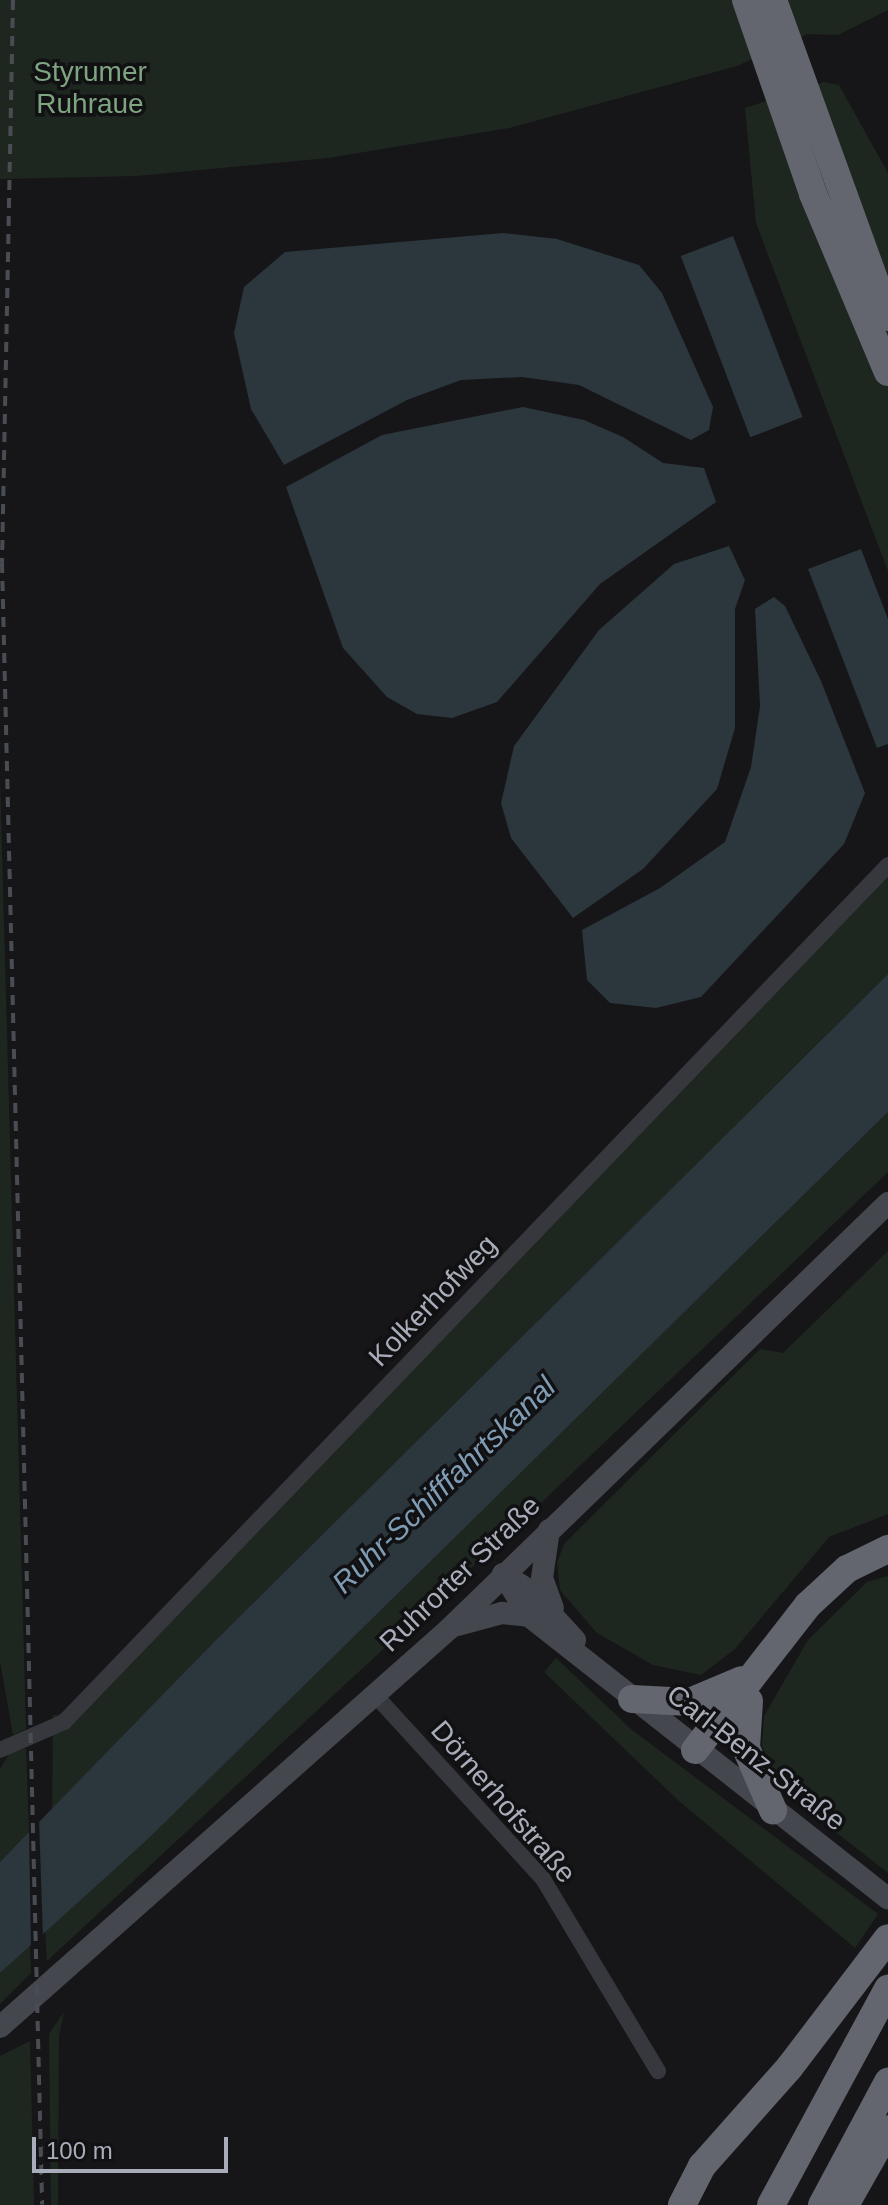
<!DOCTYPE html>
<html>
<head>
<meta charset="utf-8">
<style>
	body { margin:0 }
	#map { position:relative; width:888px; height:2205px; overflow:hidden; background:#161618; font-family:Helvetica,sans-serif }
	div>[style] { position:absolute }
	.green>* { inset:0; background:#1e271f }
	.water>* { inset:0; background:#2c363d; transform-origin:0 0 }
	.pier>* { inset:0; background:#161618 }
	.minor>* { height:16px; margin:-8px; padding:0 8px; transform-origin:8px; border-radius:8px; background:#37383e }
	.secondary>* { height:22px; margin:-11px; padding:0 11px; transform-origin:11px; border-radius:11px; background:#45474e }
	.motorway>* { height:28px; margin:-14px; padding:0 14px; transform-origin:14px; border-radius:14px; background:#63666f }
	.rail>* { height:4px; margin-top:-2px; transform-origin:0; background:repeating-linear-gradient(90deg,#4a4c53 0 10px,transparent 0 18px) }
	span { translate:-50% -50%; white-space:nowrap; text-align:center; line-height:1.15; -webkit-text-stroke:7px #111113; paint-order:stroke }
	.park-label { font-size:28px; color:#7fa481 }
	.street-label { font-size:28px; color:#a8adb9 }
	.water-label { font-size:30px; color:#7f9cb4; font-style:italic }
	.scale { position:absolute; left:32px; top:2137px; width:196px; height:36px; box-sizing:border-box; border:4px solid #a8adb9; border-top:0; padding-left:10px; font-size:24px; line-height:28px; white-space:nowrap; color:#a8adb9; -webkit-text-stroke:6px #111113; paint-order:stroke }
</style>
</head>
<body>
<div id="map">
	<div class="green">
		<i style="clip-path:polygon(0 0,888px 0,888px 10px,838px 35px,807px 34px,737px 66px,509px 128px,328px 158px,136px 176px,0 179px)"></i>
		<i style="clip-path:polygon(824px 82px,839px 85px,888px 173px,888px 571px,756px 223px,745px 108px)"></i>
		<i style="clip-path:polygon(0 777px,26px 1729px,13px 1735px,0 1661px)"></i>
		<i style="clip-path:polygon(888px 857px,888px 974px,215px 1641px,52px 1814px,53px 1715px,66px 1714px)"></i>
		<i style="clip-path:polygon(888px 1112px,888px 1172px,544px 1500px,47px 1961px,45px 1930px,148px 1839px)"></i>
		<i style="clip-path:polygon(888px 1251px,888px 1514px,829px 1537px,735px 1649px,701px 1675px,653px 1665px,597px 1633px,560px 1590px,557px 1563px,564px 1544px,760px 1349px,783px 1353px)"></i>
		<i style="clip-path:polygon(888px 1576px,888px 1873px,783px 1791px,762px 1746px,764px 1716px,808px 1640px,867px 1582px)"></i>
		<i style="clip-path:polygon(556px 1658px,632px 1730px,878px 1914px,855px 1948px,679px 1801px,544px 1672px)"></i>
		<i style="clip-path:polygon(26px 1748px,29px 1834px,0 1862px,0 1769px,9px 1754px)"></i>
		<i style="clip-path:polygon(30px 1945px,31px 1973px,0 2004px,0 1973px)"></i>
		<i style="clip-path:polygon(64px 2012px,59px 2036px,58px 2205px,51px 2205px,49px 2034px)"></i>
		<i style="clip-path:polygon(30px 2041px,34px 2205px,0 2205px,0 2056px)"></i>
	</div>
	<div class="water">
		<i style="clip-path:polygon(503px 233px,557px 239px,639px 265px,662px 293px,713px 407px,709px 430px,691px 440px,579px 385px,522px 377px,461px 380px,407px 400px,284px 465px,251px 409px,234px 333px,244px 287px,285px 252px)"></i>
		<i style="left:733px;top:236px;width:194px;height:56px;rotate:69deg"></i>
		<i style="clip-path:polygon(523px 407px,584px 420px,623px 437px,663px 463px,704px 468px,716px 502px,600px 584px,497px 702px,452px 718px,417px 714px,387px 697px,343px 648px,286px 487px,382px 435px)"></i>
		<i style="clip-path:polygon(729px 546px,745px 580px,735px 609px,735px 728px,717px 789px,643px 869px,573px 918px,511px 838px,501px 803px,514px 746px,599px 630px,674px 564px)"></i>
		<i style="clip-path:polygon(861px 549px,888px 619px,888px 744px,877px 748px,808px 569px)"></i>
		<i style="clip-path:polygon(774px 597px,785px 606px,821px 681px,865px 793px,844px 844px,701px 997px,656px 1008px,610px 1003px,587px 980px,582px 930px,660px 888px,725px 842px,751px 767px,760px 706px,755px 609px)"></i>
		<i style="clip-path:polygon(888px 974px,888px 1112px,148px 1839px,0 1973px,0 1862px,215px 1641px)"></i>
	</div>
	<div class="pier">
		<i style="clip-path:polygon(39px 1819px,43px 1938px,31px 1949px,29px 1828px)"></i>
	</div>
	<div class="minor">
		<i style="left:376px;top:1696px;width:248px;rotate:47.6deg"></i>
		<i style="left:543px;top:1879px;width:224px;rotate:59.1deg"></i>
		<i style="left:0;top:1750px;width:70px;rotate:-23.6deg"></i>
		<i style="left:64px;top:1722px;width:1189px;rotate:-46.12deg"></i>
	</div>
	<div class="secondary">
		<i style="left:549px;top:1530px;width:49px;rotate:98.3deg"></i>
		<i style="left:542px;top:1578px;width:32px;rotate:70deg"></i>
		<i style="left:503px;top:1574px;width:49px;rotate:58.2deg"></i>
		<i style="left:529px;top:1616px;width:457px;rotate:38.2deg"></i>
		<i style="left:503px;top:1574px;width:31px;rotate:32deg"></i>
		<i style="left:529px;top:1590px;width:68px;rotate:47.4deg"></i>
		<i style="left:458px;top:1625px;width:46px;rotate:-15.3deg"></i>
		<i style="left:502px;top:1613px;width:27px;rotate:6deg"></i>
		<i style="left:0;top:2027px;width:600px;rotate:-41.55deg"></i>
		<i style="left:449px;top:1629px;width:612px;rotate:-44.14deg"></i>
	</div>
	<div class="motorway">
		<i style="left:746px;top:0;width:205px;rotate:70.9deg"></i>
		<i style="left:813px;top:194px;width:193px;rotate:67.2deg"></i>
		<i style="left:773px;top:0;width:337px;rotate:70.1deg"></i>
		<i style="left:632px;top:1699px;width:58px;rotate:3deg"></i>
		<i style="left:690px;top:1702px;width:56px;rotate:-22.9deg"></i>
		<i style="left:749px;top:1701px;width:47px;rotate:93.7deg"></i>
		<i style="left:746px;top:1748px;width:68px;rotate:66.5deg"></i>
		<i style="left:695px;top:1750px;width:184px;rotate:-52.1deg"></i>
		<i style="left:808px;top:1605px;width:53px;rotate:-42.7deg"></i>
		<i style="left:847px;top:1569px;width:46px;rotate:-26deg"></i>
		<i style="left:682px;top:2205px;width:44px;rotate:-62.9deg"></i>
		<i style="left:702px;top:2166px;width:131px;rotate:-48.4deg"></i>
		<i style="left:789px;top:2068px;width:163px;rotate:-52.7deg"></i>
		<i style="left:771px;top:2205px;width:246px;rotate:-61.6deg"></i>
		<i style="left:822px;top:2205px;width:140px;rotate:-61.8deg"></i>
		<i style="left:845px;top:2205px;width:87px;rotate:-60.5deg"></i>
	</div>
	<div class="rail">
		<i style="left:13px;top:0;width:563px;rotate:91.12deg"></i>
		<i style="left:2px;top:563px;width:1642px;rotate:88.6deg"></i>
	</div>
	<div class="park-label">
		<span style="left:90px;top:88px">Styrumer<br>Ruhraue</span>
	</div>
	<div class="street-label">
		<span style="left:433px;top:1301px;rotate:-46deg">Kolkerhofweg</span>
		<span style="left:460px;top:1574px;rotate:-44deg">Ruhrorter Straße</span>
		<span style="left:756px;top:1758px;rotate:38deg">Carl-Benz-Straße</span>
		<span style="left:503px;top:1802px;rotate:49deg">Dörnerhofstraße</span>
	</div>
	<div class="water-label">
		<span style="left:444px;top:1485px;rotate:-44deg">Ruhr-Schifffahrtskanal</span>
	</div>
	<div class="scale">100 m</div>
</div>
</body>
</html>
